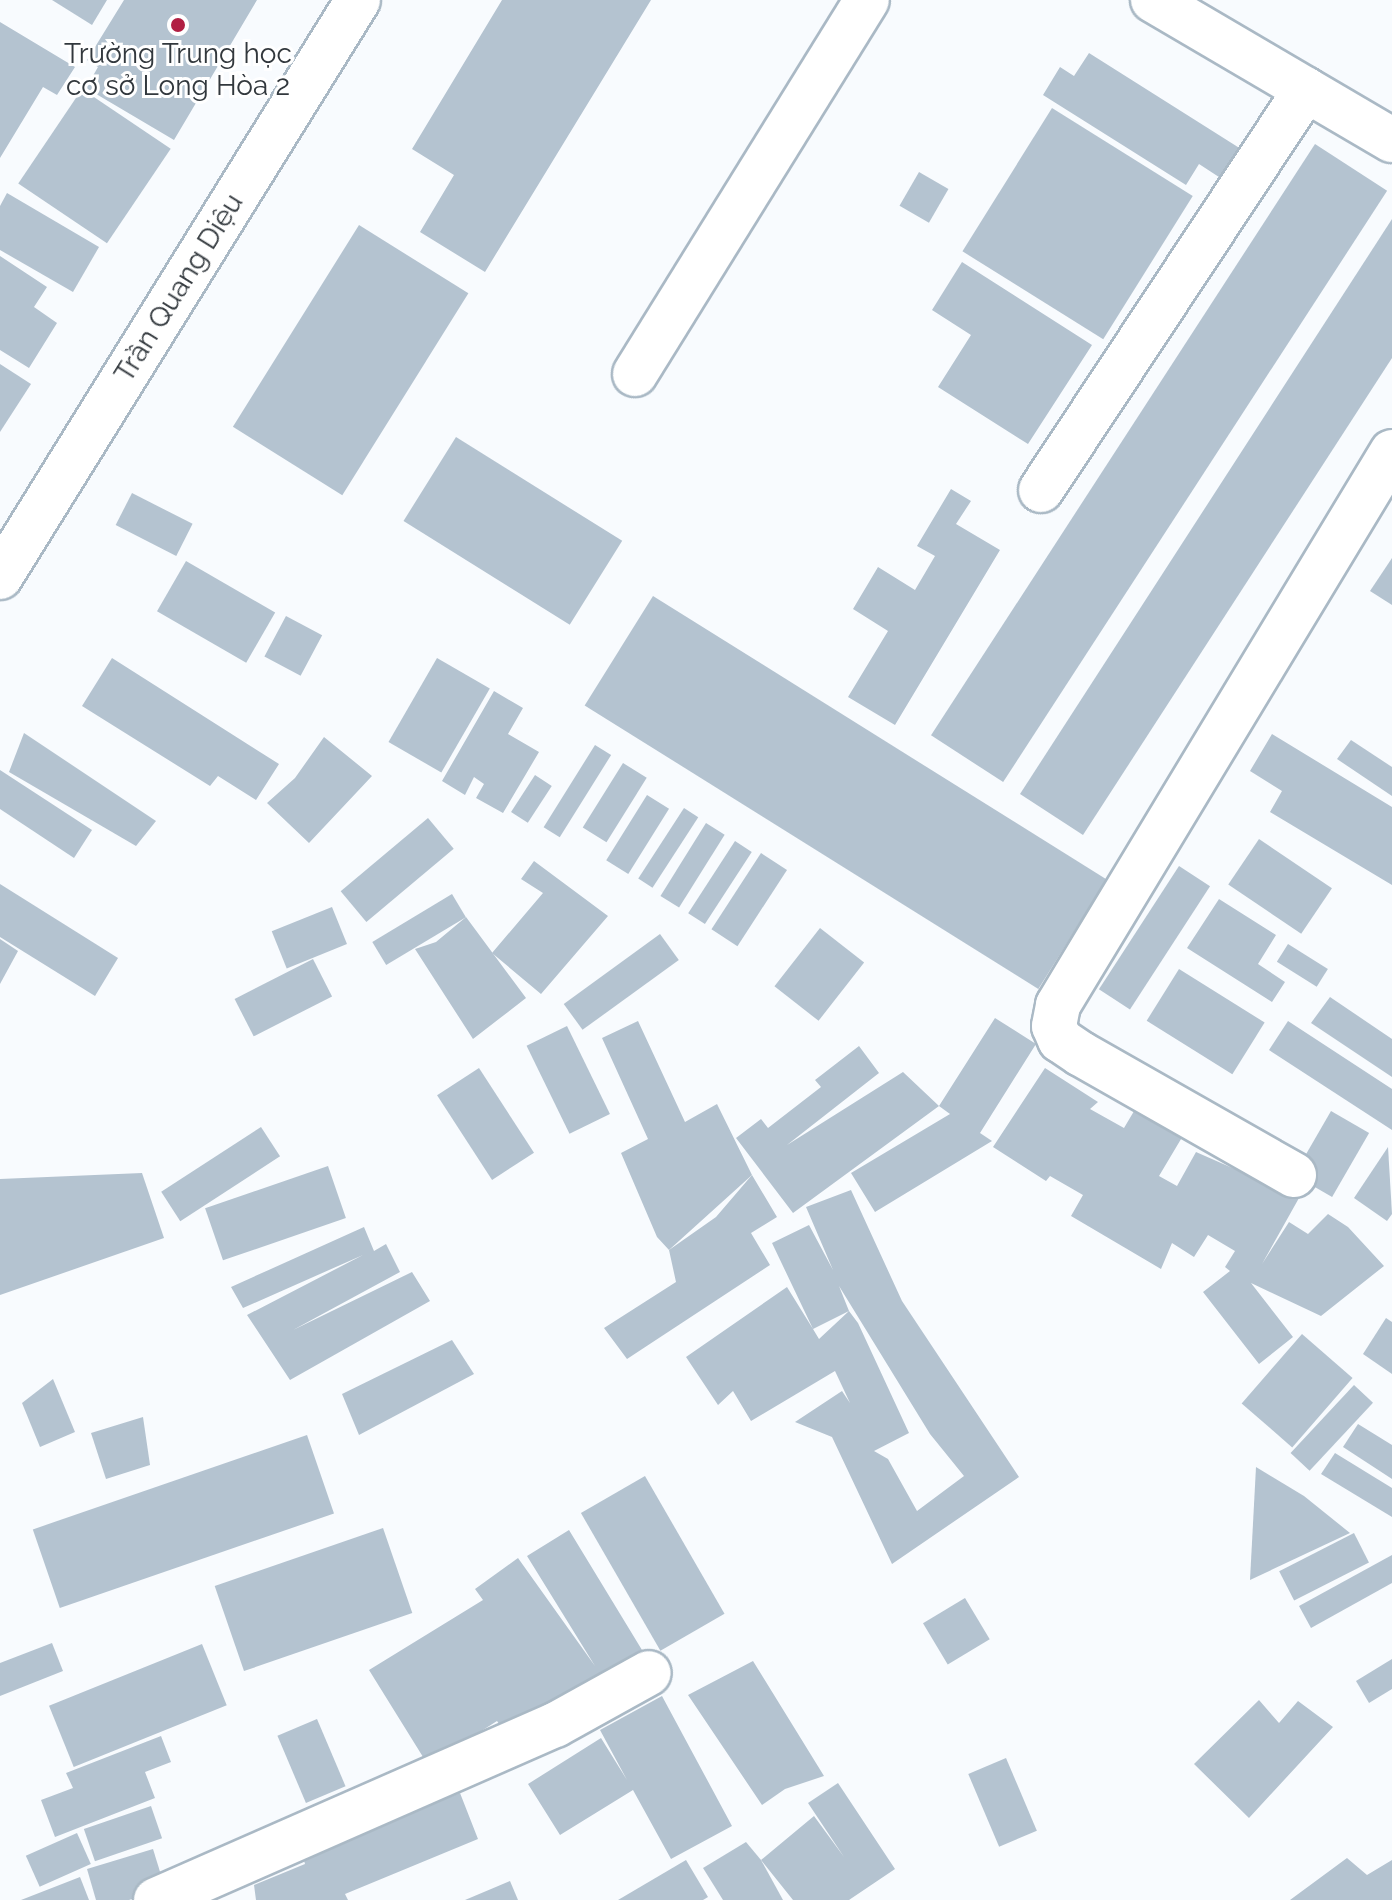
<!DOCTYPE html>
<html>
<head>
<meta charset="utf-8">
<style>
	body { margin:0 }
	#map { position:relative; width:1392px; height:1900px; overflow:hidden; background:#f8fbfe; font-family:Raleway,sans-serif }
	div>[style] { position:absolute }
	.building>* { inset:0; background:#b4c3d0; transform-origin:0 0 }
	.roads { filter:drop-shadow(2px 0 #aab9c5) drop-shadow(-2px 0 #aab9c5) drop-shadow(0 2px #aab9c5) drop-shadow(0 -2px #aab9c5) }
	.minor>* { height:44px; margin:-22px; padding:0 22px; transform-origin:22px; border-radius:22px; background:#fff }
	.dots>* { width:22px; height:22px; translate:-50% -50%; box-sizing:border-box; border:4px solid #fff; border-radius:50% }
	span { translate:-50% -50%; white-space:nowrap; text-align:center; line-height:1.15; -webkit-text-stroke:6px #fff; paint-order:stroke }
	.poi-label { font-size:28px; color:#32383d }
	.street-label { font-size:28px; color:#32383d }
</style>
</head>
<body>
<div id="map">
	<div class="building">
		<i style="clip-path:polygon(52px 0,107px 0,92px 25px)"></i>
		<i style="clip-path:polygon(124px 0,257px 0,174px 140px,86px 88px,98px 67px,87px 60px)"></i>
		<i style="clip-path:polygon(502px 0,651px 0,485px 272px,420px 232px,454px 175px,412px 149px)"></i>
		<i style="clip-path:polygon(0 22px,75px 67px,57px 95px,43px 87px,0 158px)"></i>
		<i style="clip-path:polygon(1089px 53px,1241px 149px,1222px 179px,1199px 164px,1186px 185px,1043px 95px,1060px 67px,1074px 76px)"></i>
		<i style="left:82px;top:89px;width:107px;height:114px;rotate:34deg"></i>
		<i style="left:1052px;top:108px;width:166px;height:169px;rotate:32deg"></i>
		<i style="left:1315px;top:144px;width:86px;height:705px;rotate:33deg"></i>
		<i style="left:919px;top:172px;width:34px;height:39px;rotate:30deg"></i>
		<i style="clip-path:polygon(7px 193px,99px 247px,73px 292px,0 250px,0 206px)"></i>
		<i style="clip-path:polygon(1392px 219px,1392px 358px,1083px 835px,1020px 794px)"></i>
		<i style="left:359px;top:225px;width:129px;height:238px;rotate:32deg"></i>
		<i style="clip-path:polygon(0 256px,47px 287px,34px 307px,57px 323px,29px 368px,0 350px)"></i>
		<i style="clip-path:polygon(962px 262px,1092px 345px,1028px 444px,938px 387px,971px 335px,932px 310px)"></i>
		<i style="clip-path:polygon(0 364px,31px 384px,0 432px)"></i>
		<i style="left:456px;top:437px;width:196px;height:99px;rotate:32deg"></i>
		<i style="clip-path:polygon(951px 489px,971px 501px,956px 524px,1000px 550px,895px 725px,848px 697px,888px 631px,853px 609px,878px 567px,915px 590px,935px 556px,917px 546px)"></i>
		<i style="left:132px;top:493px;width:68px;height:36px;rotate:27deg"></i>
		<i style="clip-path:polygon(1392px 558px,1392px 605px,1370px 591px)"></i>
		<i style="left:186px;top:561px;width:103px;height:58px;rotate:30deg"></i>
		<i style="left:653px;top:596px;width:535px;height:129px;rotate:32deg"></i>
		<i style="left:286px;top:616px;width:41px;height:46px;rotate:28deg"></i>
		<i style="clip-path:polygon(112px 658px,279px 764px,256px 800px,218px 776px,210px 786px,82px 706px)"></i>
		<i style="left:437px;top:658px;width:61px;height:97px;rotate:30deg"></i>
		<i style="clip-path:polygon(494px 691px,523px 708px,508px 734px,539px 752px,503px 813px,476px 798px,484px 784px,474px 777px,465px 795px,442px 781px)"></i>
		<i style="clip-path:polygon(24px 733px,156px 821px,136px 846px,9px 772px)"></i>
		<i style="clip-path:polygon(1272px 734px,1392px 807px,1392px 885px,1270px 812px,1282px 791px,1250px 771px)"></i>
		<i style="clip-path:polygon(324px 737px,372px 776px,309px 843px,267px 803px,295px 778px)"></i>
		<i style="clip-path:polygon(1351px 740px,1392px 767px,1392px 796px,1337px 759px)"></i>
		<i style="left:595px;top:745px;width:19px;height:97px;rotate:32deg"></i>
		<i style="left:623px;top:763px;width:28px;height:76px;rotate:32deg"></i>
		<i style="clip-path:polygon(0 770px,92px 830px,74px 858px,0 809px)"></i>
		<i style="left:535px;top:775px;width:20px;height:44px;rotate:33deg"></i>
		<i style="left:647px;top:795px;width:26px;height:77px;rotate:32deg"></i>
		<i style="left:684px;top:808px;width:17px;height:84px;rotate:33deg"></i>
		<i style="left:428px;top:818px;width:40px;height:114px;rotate:50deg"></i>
		<i style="left:706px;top:823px;width:22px;height:86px;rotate:32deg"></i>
		<i style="left:1259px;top:839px;width:88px;height:55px;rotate:34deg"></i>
		<i style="left:735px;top:841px;width:20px;height:86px;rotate:33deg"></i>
		<i style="left:761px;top:853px;width:31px;height:91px;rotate:33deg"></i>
		<i style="clip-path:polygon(534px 861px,608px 916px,541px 994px,492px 953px,543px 893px,521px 879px)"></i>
		<i style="left:1179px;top:866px;width:37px;height:147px;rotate:33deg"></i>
		<i style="clip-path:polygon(0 884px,118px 958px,95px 996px,0 937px)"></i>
		<i style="left:452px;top:894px;width:27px;height:93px;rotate:59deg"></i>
		<i style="clip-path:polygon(1219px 899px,1276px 935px,1258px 964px,1285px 982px,1272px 1002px,1187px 948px)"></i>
		<i style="left:332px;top:907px;width:40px;height:65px;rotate:68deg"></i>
		<i style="clip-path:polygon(466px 917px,526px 998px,473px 1039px,415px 949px,436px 942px)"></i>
		<i style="left:820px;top:928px;width:56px;height:74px;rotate:38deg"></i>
		<i style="left:660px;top:934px;width:32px;height:119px;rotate:54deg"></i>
		<i style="clip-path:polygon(0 939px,18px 951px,0 984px)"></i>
		<i style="left:1288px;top:944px;width:47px;height:21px;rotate:32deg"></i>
		<i style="left:313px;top:959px;width:42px;height:88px;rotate:63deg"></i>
		<i style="left:1179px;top:969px;width:101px;height:61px;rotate:32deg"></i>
		<i style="clip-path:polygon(1330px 997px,1392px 1039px,1392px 1077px,1311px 1023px)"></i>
		<i style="clip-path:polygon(995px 1018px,1036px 1044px,980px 1133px,992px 1141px,875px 1212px,851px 1173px,950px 1114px,939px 1106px,793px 1213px,736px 1138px,761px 1119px,768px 1128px,821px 1087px,815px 1080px,859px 1046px,879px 1073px,787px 1145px,903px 1072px,939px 1106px)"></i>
		<i style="clip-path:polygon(638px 1021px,685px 1122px,717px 1104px,752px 1175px,669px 1250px,657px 1237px,621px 1153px,648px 1139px,602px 1038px)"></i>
		<i style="clip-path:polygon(1288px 1021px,1392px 1089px,1392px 1130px,1269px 1050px)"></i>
		<i style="left:567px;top:1026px;width:98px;height:45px;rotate:64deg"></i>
		<i style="left:479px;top:1068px;width:101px;height:50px;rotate:57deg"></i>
		<i style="clip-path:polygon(1045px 1068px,1098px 1102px,1090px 1109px,1124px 1128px,1140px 1101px,1187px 1129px,1159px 1176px,1177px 1186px,1196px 1152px,1246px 1174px,1253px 1162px,1299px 1198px,1262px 1264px,1289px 1222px,1308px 1234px,1328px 1214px,1348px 1227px,1384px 1266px,1321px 1316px,1251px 1283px,1293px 1337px,1259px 1364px,1203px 1292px,1230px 1271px,1225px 1267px,1235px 1251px,1208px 1235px,1194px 1257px,1172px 1243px,1161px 1269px,1071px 1216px,1083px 1195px,1050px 1176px,1046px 1181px,993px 1147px)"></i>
		<i style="left:1331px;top:1111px;width:44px;height:74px;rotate:30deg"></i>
		<i style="left:261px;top:1127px;width:35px;height:119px;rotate:57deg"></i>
		<i style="clip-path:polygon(1388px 1147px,1392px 1214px,1387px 1221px,1354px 1198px)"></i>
		<i style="left:328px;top:1166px;width:55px;height:130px;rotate:71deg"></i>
		<i style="clip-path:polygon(142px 1173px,164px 1238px,0 1295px,0 1179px)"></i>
		<i style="clip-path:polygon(752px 1175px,777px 1217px,751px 1233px,770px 1265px,627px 1359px,604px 1328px,676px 1282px,669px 1250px,716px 1217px)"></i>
		<i style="clip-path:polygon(evenodd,851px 1190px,902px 1301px,1019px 1477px,892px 1564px,832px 1437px,795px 1422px,842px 1391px,850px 1403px,835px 1371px,751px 1421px,733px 1391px,718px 1405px,686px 1357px,787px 1287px,813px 1329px,772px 1243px,809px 1225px,833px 1270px,806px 1207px,851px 1190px,839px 1286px,930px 1434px,964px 1476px,917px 1511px,888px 1459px,874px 1451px,909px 1433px,858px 1323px,849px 1311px,819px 1339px,813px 1329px,849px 1311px,839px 1286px)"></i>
		<i style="clip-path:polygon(364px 1227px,374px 1251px,386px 1244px,400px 1272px,293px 1330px,412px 1272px,430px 1301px,290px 1380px,247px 1315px,363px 1255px,243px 1308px,231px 1287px)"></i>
		<i style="clip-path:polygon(1386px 1318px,1392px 1322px,1392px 1374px,1363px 1354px)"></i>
		<i style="left:1302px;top:1334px;width:67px;height:92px;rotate:41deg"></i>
		<i style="clip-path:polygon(452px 1340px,474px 1374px,359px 1435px,342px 1394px)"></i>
		<i style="clip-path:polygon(53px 1379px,75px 1432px,40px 1447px,22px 1403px)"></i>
		<i style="left:1354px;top:1385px;width:26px;height:93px;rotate:43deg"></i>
		<i style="clip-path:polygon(143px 1417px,150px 1465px,106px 1479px,91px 1433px)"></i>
		<i style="clip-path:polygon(1358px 1424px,1392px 1445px,1392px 1479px,1343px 1447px)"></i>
		<i style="left:307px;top:1435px;width:83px;height:290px;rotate:71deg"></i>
		<i style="clip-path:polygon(1335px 1453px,1392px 1488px,1392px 1517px,1321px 1474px)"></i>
		<i style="clip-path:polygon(1256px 1467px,1304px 1496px,1350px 1533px,1250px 1580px)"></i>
		<i style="left:645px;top:1476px;width:159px;height:74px;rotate:60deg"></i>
		<i style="left:383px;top:1528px;width:90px;height:178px;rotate:71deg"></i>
		<i style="clip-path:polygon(569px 1530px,642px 1650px,509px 1738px,497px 1721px,428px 1765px,369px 1670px,483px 1600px,475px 1589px,518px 1558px,595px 1666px,527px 1556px)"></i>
		<i style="left:1354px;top:1533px;width:33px;height:84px;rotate:63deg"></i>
		<i style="clip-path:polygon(1392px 1555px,1392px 1583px,1311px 1628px,1299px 1606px)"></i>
		<i style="left:965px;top:1598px;width:48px;height:49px;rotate:59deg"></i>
		<i style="clip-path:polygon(52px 1643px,63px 1671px,0 1696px,0 1663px)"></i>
		<i style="left:202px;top:1644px;width:66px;height:165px;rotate:68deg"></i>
		<i style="clip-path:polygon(1392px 1659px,1392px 1689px,1369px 1703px,1356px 1681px)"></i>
		<i style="clip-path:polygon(753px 1661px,824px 1776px,785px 1789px,762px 1805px,688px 1695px)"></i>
		<i style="clip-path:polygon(662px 1696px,732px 1826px,671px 1859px,633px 1790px,560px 1835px,528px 1784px,601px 1738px,627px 1780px,600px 1730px)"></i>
		<i style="clip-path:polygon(1259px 1700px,1279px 1723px,1298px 1701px,1333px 1727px,1249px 1818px,1194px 1764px)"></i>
		<i style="left:317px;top:1719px;width:73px;height:43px;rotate:67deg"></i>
		<i style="clip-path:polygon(161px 1736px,171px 1762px,145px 1772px,155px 1798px,55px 1837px,41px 1800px,73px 1788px,66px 1773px)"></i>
		<i style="left:1006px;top:1758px;width:79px;height:41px;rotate:67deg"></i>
		<i style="clip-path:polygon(838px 1783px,895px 1869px,849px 1900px,793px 1900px,761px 1860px,814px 1816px,844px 1857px,808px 1803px)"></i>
		<i style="clip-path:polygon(460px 1793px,478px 1839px,345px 1894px,348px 1900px,256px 1900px,254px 1885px,305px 1864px,303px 1857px)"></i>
		<i style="left:151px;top:1806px;width:34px;height:71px;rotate:71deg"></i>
		<i style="left:77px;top:1833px;width:34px;height:56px;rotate:66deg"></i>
		<i style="clip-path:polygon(746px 1842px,761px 1860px,783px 1900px,723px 1900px,703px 1868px)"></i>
		<i style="clip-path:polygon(153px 1849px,165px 1888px,129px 1900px,96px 1900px,87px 1869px)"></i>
		<i style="clip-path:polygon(1347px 1858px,1367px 1875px,1392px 1860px,1392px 1900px,1290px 1900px)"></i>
		<i style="clip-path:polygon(686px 1860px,708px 1897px,703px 1900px,618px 1900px)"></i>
		<i style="clip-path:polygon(80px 1877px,89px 1900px,21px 1900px)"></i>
		<i style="clip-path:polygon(510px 1881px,518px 1900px,465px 1900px)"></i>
	</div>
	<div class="roads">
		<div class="minor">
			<i style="left:1153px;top:0;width:277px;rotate:30.4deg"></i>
			<i style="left:635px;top:374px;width:440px;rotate:-58.2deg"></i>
			<i style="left:1041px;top:490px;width:480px;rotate:-56.5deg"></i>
			<i style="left:0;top:577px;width:679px;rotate:-58.18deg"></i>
			<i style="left:1294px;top:1175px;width:245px;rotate:-150.4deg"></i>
			<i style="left:1081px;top:1054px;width:25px;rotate:-146deg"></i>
			<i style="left:1060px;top:1040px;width:15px;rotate:-113deg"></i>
			<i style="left:1054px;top:1026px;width:21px;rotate:-79deg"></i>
			<i style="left:1058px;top:1005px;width:646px;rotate:-58.87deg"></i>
			<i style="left:156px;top:1900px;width:436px;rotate:-23.7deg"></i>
			<i style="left:555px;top:1725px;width:107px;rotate:-29deg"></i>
		</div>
	</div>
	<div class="dots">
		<i style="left:178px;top:25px;background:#b11f43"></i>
	</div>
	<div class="poi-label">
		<span style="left:178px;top:70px">Trường Trung học<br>cơ sở Long Hòa 2</span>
	</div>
	<div class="street-label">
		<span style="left:179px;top:288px;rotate:-58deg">Trần Quang Diệu</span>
	</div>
</div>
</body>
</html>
